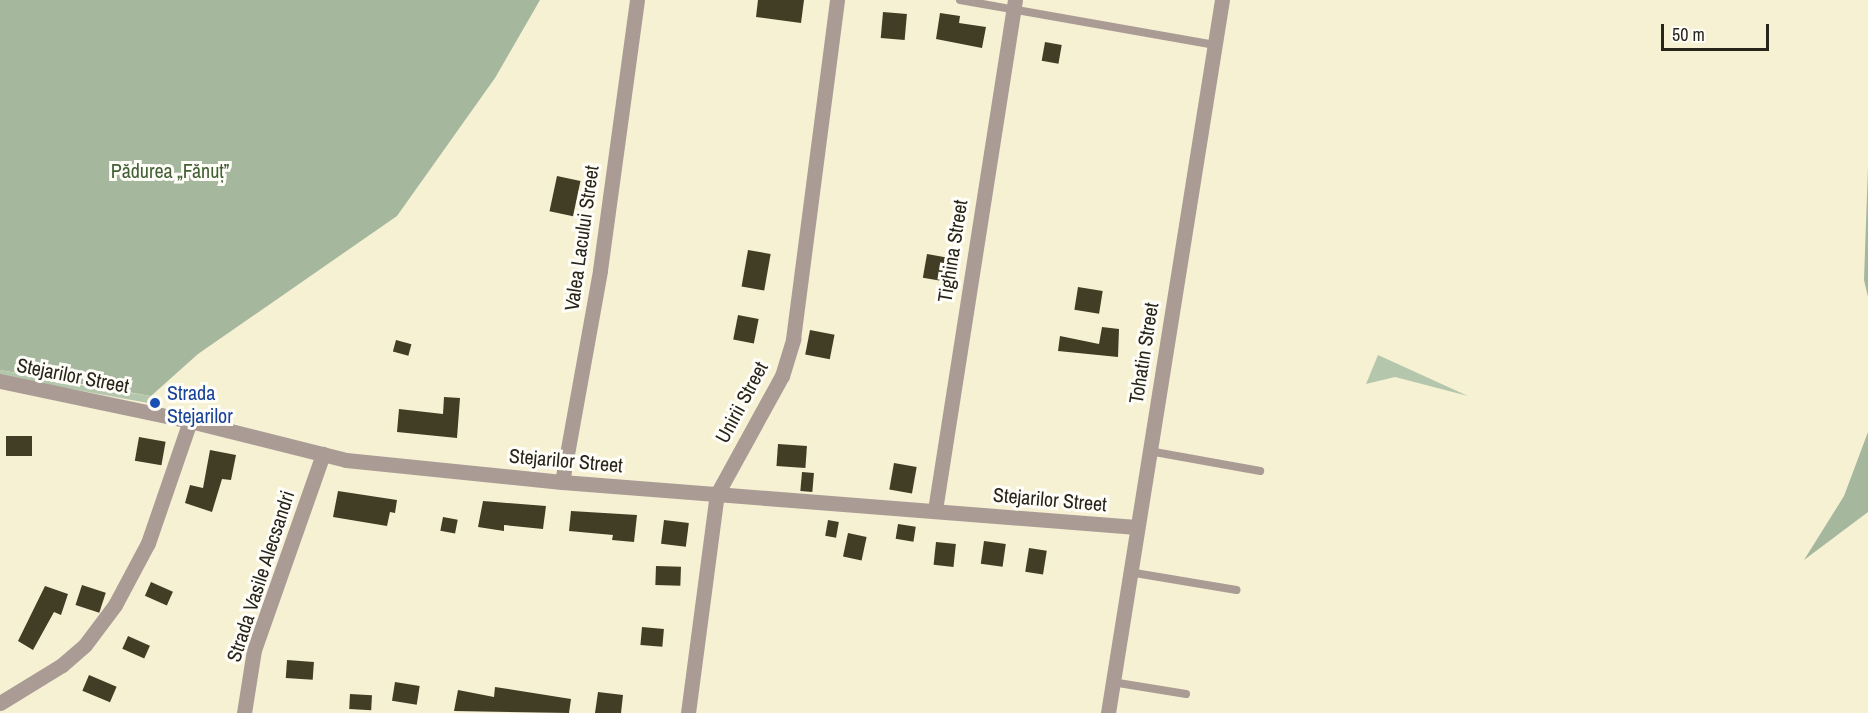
<!DOCTYPE html>
<html>
<head>
<meta charset="utf-8">
<style>
	body { margin:0 }
	#map { position:relative; width:1868px; height:713px; overflow:hidden; background:#f7f1d4; font-family:"Archivo Narrow",sans-serif }
	div>[style] { position:absolute }
	.green>* { inset:0; background:#b4c7ac }
	.forest>* { inset:0; background:#a5b79d }
	.building>* { inset:0; background:#423d25; transform-origin:0 0 }
	.service>* { height:8px; margin:-4px; padding:0 4px; transform-origin:4px; border-radius:4px; background:#aa9c95 }
	.minor>* { height:15px; margin:-7.5px; padding:0 7.5px; transform-origin:7.5px; border-radius:7.5px; background:#aa9c95 }
	.tertiary>* { height:15px; margin:-7.5px; padding:0 7.5px; transform-origin:7.5px; border-radius:7.5px; background:#aa9c95 }
	.dots>* { width:16px; height:16px; translate:-50% -50%; box-sizing:border-box; border:3px solid #fffdf8; border-radius:50% }
	span { translate:-50% -50%; white-space:nowrap; text-align:center; line-height:1.15; -webkit-text-stroke:6px #fffdf8; paint-order:stroke }
	.park-label { font-size:20px; color:#425f35 }
	.street-label { font-size:20px; color:#27251a }
	.transit-label { font-size:20px; color:#164399 }
	.left { translate:0 -50%; text-align:left }
	.scale { position:absolute; left:1661px; top:24px; width:108px; height:27px; box-sizing:border-box; border:3px solid #27251a; border-top:0; padding-left:8px; font-size:18px; line-height:21px; white-space:nowrap; color:#27251a; -webkit-text-stroke:4px #fffdf8; paint-order:stroke }
</style>
</head>
<body>
<div id="map">
	<div class="green">
		<i style="clip-path:polygon(1378px 355px,1468px 396px,1395px 377px,1366px 384px)"></i>
		<i style="clip-path:polygon(0 370px,74px 384px,151px 396px,148px 403px,0 376px)"></i>
	</div>
	<div class="forest">
		<i style="clip-path:polygon(0 0,540px 0,495px 78px,397px 216px,198px 354px,151px 396px,0 370px)"></i>
		<i style="clip-path:polygon(1868px 166px,1868px 297px,1864px 280px)"></i>
		<i style="clip-path:polygon(1868px 432px,1868px 512px,1804px 560px,1844px 496px)"></i>
	</div>
	<div class="building">
		<i style="clip-path:polygon(758px 0,804px 0,801px 23px,756px 17px)"></i>
		<i style="left:883px;top:12px;width:24px;height:26px;rotate:5deg"></i>
		<i style="clip-path:polygon(940px 13px,960px 16px,959px 23px,986px 27px,982px 48px,936px 39px)"></i>
		<i style="left:1045px;top:42px;width:17px;height:19px;rotate:10deg"></i>
		<i style="left:557px;top:176px;width:24px;height:36px;rotate:12deg"></i>
		<i style="left:748px;top:250px;width:23px;height:37px;rotate:10deg"></i>
		<i style="left:927px;top:254px;width:27px;height:24px;rotate:10deg"></i>
		<i style="left:1078px;top:287px;width:25px;height:23px;rotate:9deg"></i>
		<i style="left:738px;top:315px;width:21px;height:25px;rotate:11deg"></i>
		<i style="clip-path:polygon(1102px 327px,1119px 329px,1118px 357px,1058px 351px,1060px 336px,1099px 344px)"></i>
		<i style="left:810px;top:330px;width:25px;height:25px;rotate:11deg"></i>
		<i style="left:396px;top:340px;width:16px;height:12px;rotate:15deg"></i>
		<i style="clip-path:polygon(444px 397px,460px 398px,457px 438px,397px 432px,399px 409px,443px 414px)"></i>
		<i style="left:32px;top:436px;width:20px;height:26px;rotate:90deg"></i>
		<i style="left:139px;top:437px;width:27px;height:24px;rotate:10deg"></i>
		<i style="left:778px;top:444px;width:29px;height:22px;rotate:4deg"></i>
		<i style="clip-path:polygon(210px 450px,236px 455px,231px 480px,222px 479px,212px 512px,185px 503px,190px 485px,203px 488px)"></i>
		<i style="left:894px;top:463px;width:23px;height:27px;rotate:10deg"></i>
		<i style="left:802px;top:472px;width:12px;height:19px;rotate:5deg"></i>
		<i style="clip-path:polygon(338px 491px,397px 500px,395px 513px,390px 512px,387px 526px,333px 517px)"></i>
		<i style="clip-path:polygon(483px 501px,546px 506px,543px 529px,504px 525px,504px 531px,478px 527px)"></i>
		<i style="clip-path:polygon(571px 511px,637px 515px,634px 542px,612px 540px,613px 535px,569px 531px)"></i>
		<i style="left:443px;top:517px;width:15px;height:14px;rotate:11deg"></i>
		<i style="left:664px;top:520px;width:25px;height:24px;rotate:7deg"></i>
		<i style="left:828px;top:520px;width:11px;height:16px;rotate:10deg"></i>
		<i style="left:898px;top:524px;width:18px;height:15px;rotate:9deg"></i>
		<i style="left:848px;top:533px;width:19px;height:24px;rotate:12deg"></i>
		<i style="left:984px;top:541px;width:22px;height:23px;rotate:8deg"></i>
		<i style="left:936px;top:542px;width:20px;height:23px;rotate:6deg"></i>
		<i style="left:1029px;top:548px;width:18px;height:24px;rotate:9deg"></i>
		<i style="left:656px;top:566px;width:25px;height:19px;rotate:2deg"></i>
		<i style="left:151px;top:582px;width:24px;height:15px;rotate:24deg"></i>
		<i style="left:82px;top:585px;width:25px;height:21px;rotate:18deg"></i>
		<i style="clip-path:polygon(45px 586px,68px 594px,61px 615px,54px 612px,33px 650px,18px 641px)"></i>
		<i style="left:642px;top:627px;width:22px;height:18px;rotate:5deg"></i>
		<i style="left:128px;top:636px;width:24px;height:14px;rotate:24deg"></i>
		<i style="left:287px;top:660px;width:27px;height:18px;rotate:4deg"></i>
		<i style="left:89px;top:675px;width:30px;height:17px;rotate:23deg"></i>
		<i style="left:395px;top:682px;width:25px;height:19px;rotate:9deg"></i>
		<i style="clip-path:polygon(495px 687px,571px 699px,569px 713px,454px 711px,458px 690px,494px 697px)"></i>
		<i style="clip-path:polygon(598px 692px,623px 695px,621px 713px,595px 713px)"></i>
		<i style="left:350px;top:694px;width:22px;height:15px;rotate:3deg"></i>
	</div>
	<div class="service">
		<i style="left:960px;top:0;width:259px;rotate:10deg"></i>
		<i style="left:1149px;top:451px;width:113px;rotate:10.2deg"></i>
		<i style="left:1129px;top:572px;width:109px;rotate:9.5deg"></i>
		<i style="left:1112px;top:682px;width:75px;rotate:9.2deg"></i>
	</div>
	<div class="minor">
		<i style="left:0;top:381px;width:194px;rotate:11.9deg"></i>
		<i style="left:190px;top:421px;width:161px;rotate:14deg"></i>
		<i style="left:346px;top:460px;width:217px;rotate:5.8deg"></i>
		<i style="left:562px;top:482px;width:576px;rotate:4.48deg"></i>
		<i style="left:562px;top:482px;width:215px;rotate:-79.8deg"></i>
		<i style="left:600px;top:270px;width:273px;rotate:-82.2deg"></i>
		<i style="left:935px;top:510px;width:516px;rotate:-81.09deg"></i>
		<i style="left:0;top:703px;width:73px;rotate:-31.5deg"></i>
		<i style="left:62px;top:665px;width:30px;rotate:-41deg"></i>
		<i style="left:85px;top:645px;width:50px;rotate:-53.1deg"></i>
		<i style="left:115px;top:605px;width:70px;rotate:-62deg"></i>
		<i style="left:148px;top:543px;width:129px;rotate:-71deg"></i>
		<i style="left:244px;top:713px;width:64px;rotate:-81deg"></i>
		<i style="left:254px;top:650px;width:208px;rotate:-70.6deg"></i>
		<i style="left:688px;top:713px;width:221px;rotate:-82.5deg"></i>
		<i style="left:717px;top:494px;width:135px;rotate:-61.2deg"></i>
		<i style="left:782px;top:376px;width:39px;rotate:-73deg"></i>
		<i style="left:793px;top:339px;width:342px;rotate:-82.6deg"></i>
	</div>
	<div class="tertiary">
		<i style="left:1108px;top:713px;width:722px;rotate:-80.92deg"></i>
	</div>
	<div class="dots">
		<i style="left:155px;top:403px;background:#1a4fb4"></i>
	</div>
	<div class="park-label">
		<span style="left:170px;top:170px">Pădurea „Fănuț”</span>
	</div>
	<div class="street-label">
		<span style="left:581px;top:238px;rotate:-82deg">Valea Lacului Street</span>
		<span style="left:952px;top:251px;rotate:-81deg">Tighina Street</span>
		<span style="left:1143px;top:353px;rotate:-81deg">Tohatin Street</span>
		<span style="left:73px;top:375px;rotate:11deg">Stejarilor Street</span>
		<span style="left:741px;top:402px;rotate:-62deg">Unirii Street</span>
		<span style="left:566px;top:460px;rotate:5deg">Stejarilor Street</span>
		<span style="left:1050px;top:499px;rotate:5deg">Stejarilor Street</span>
		<span style="left:260px;top:576px;rotate:-72deg">Strada Vasile Alecsandri</span>
	</div>
	<div class="transit-label">
		<span class="left" style="left:167px;top:404px">Strada<br>Stejarilor</span>
	</div>
	<div class="scale">50 m</div>
</div>
</body>
</html>
